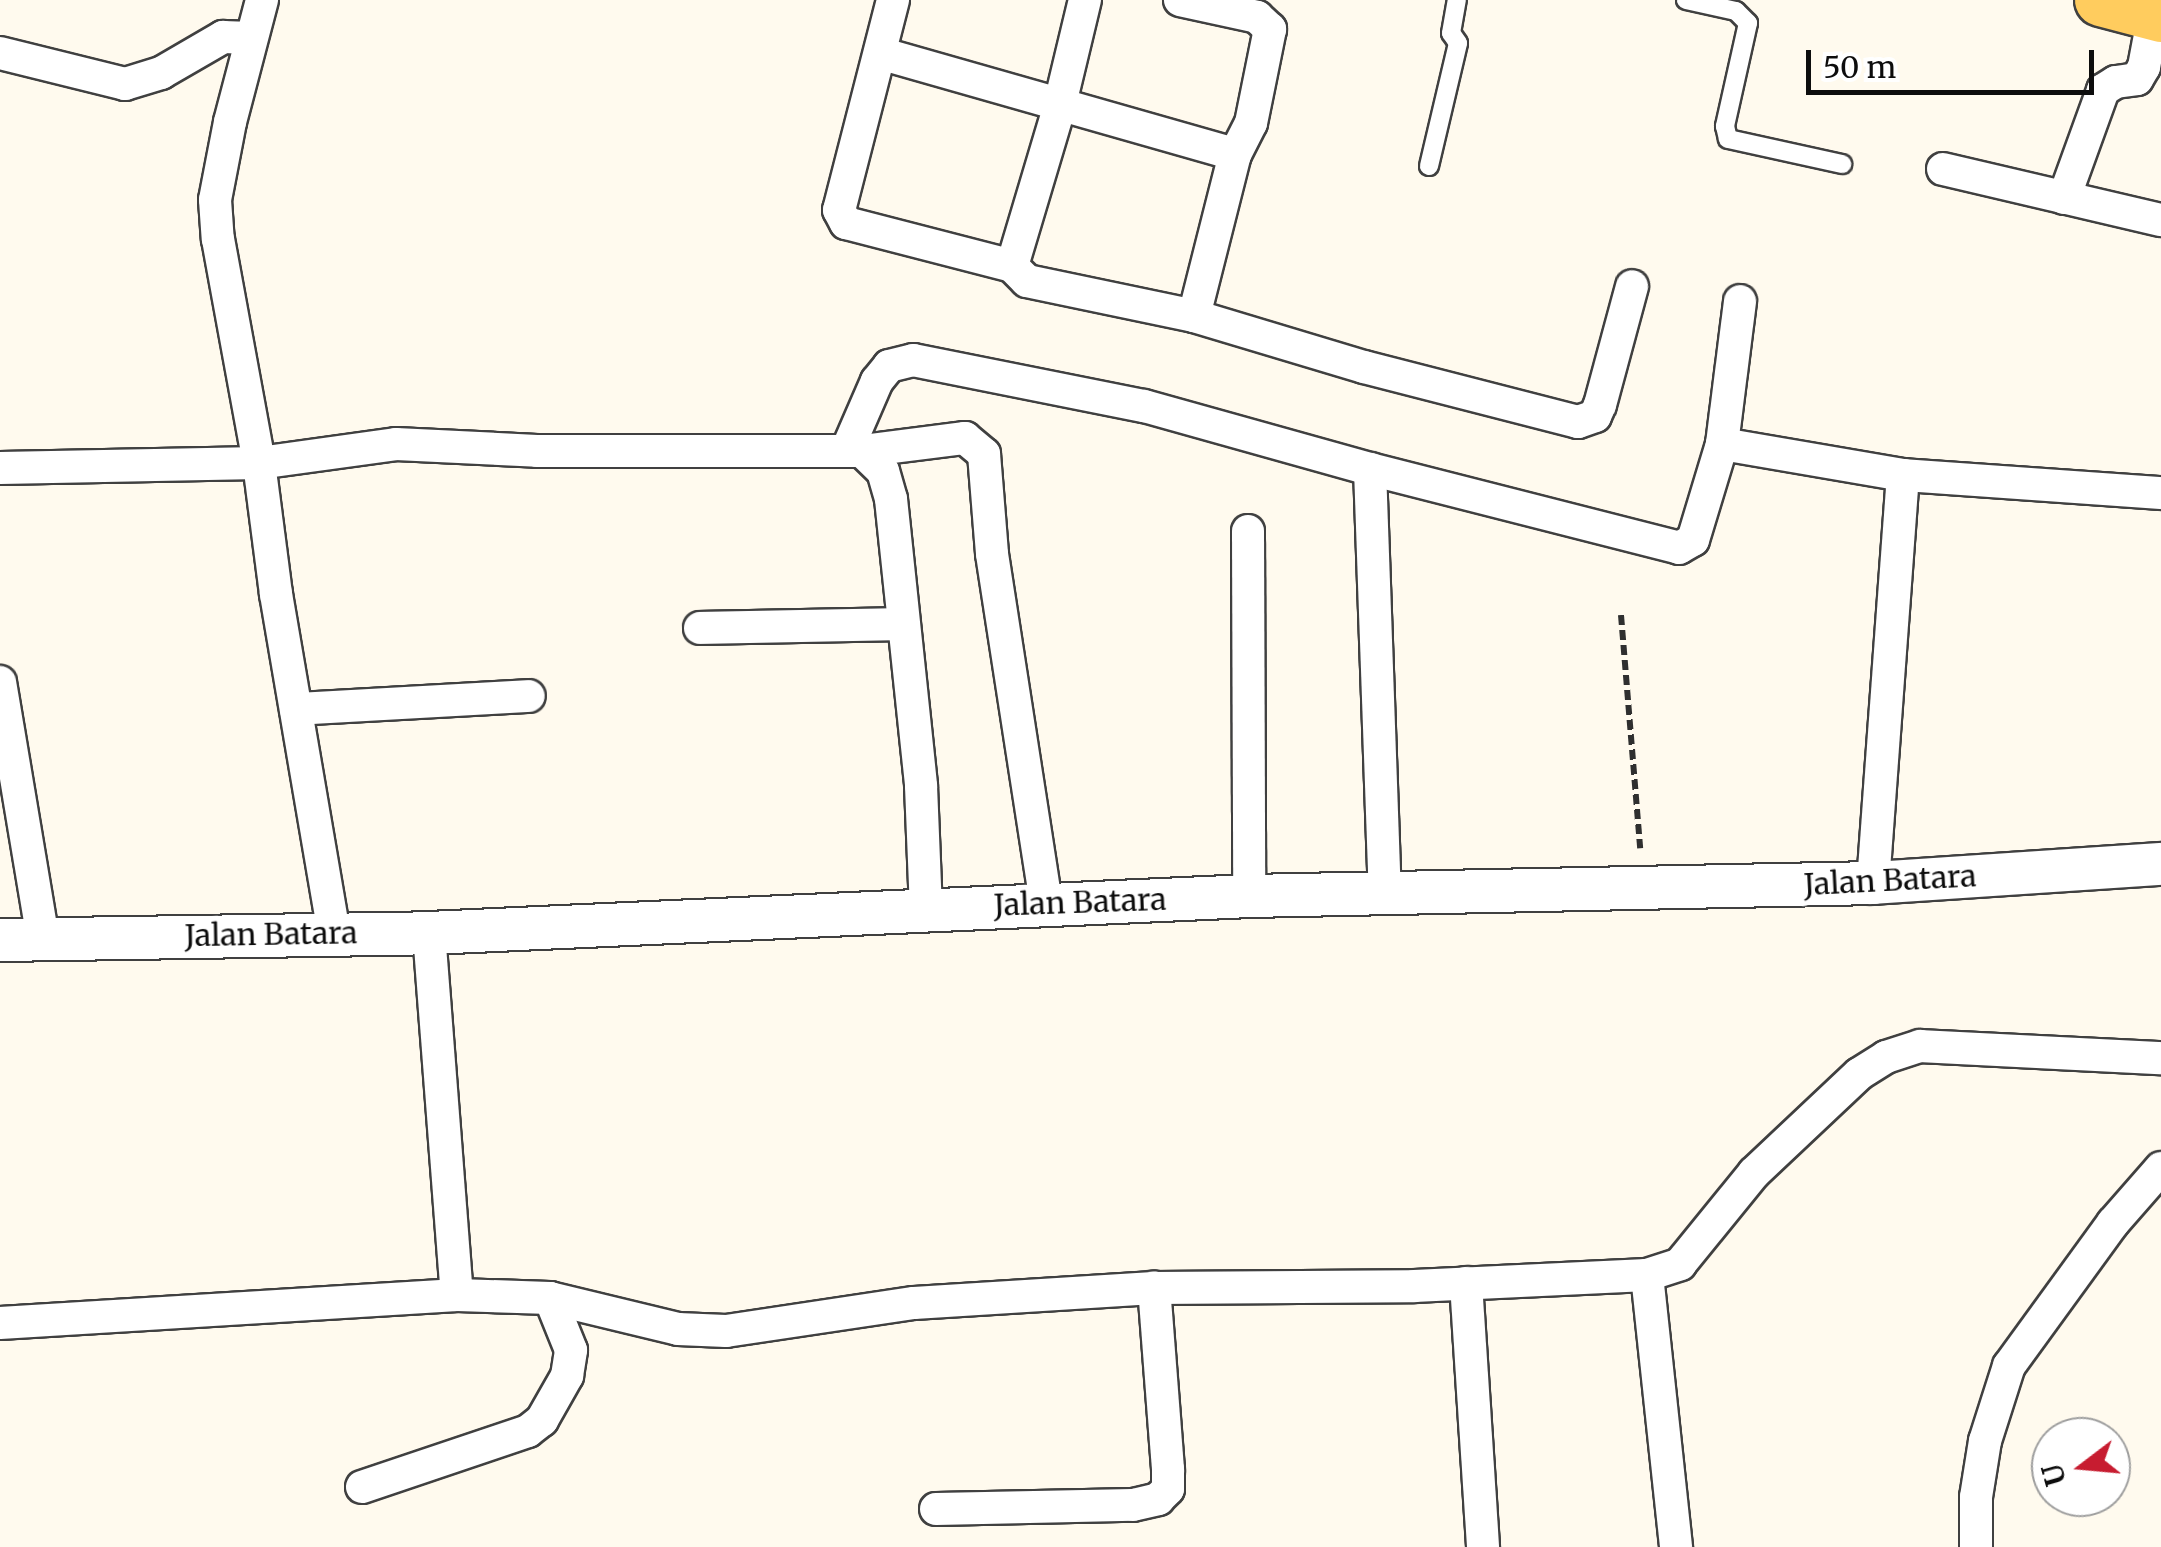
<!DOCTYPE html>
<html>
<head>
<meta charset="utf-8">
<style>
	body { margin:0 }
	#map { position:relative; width:2161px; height:1547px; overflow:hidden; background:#fffaee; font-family:Merriweather,serif }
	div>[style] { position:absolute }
	.path>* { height:6px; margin-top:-3px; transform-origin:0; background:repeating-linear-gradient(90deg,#2f2f2f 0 10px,transparent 0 15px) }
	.roads { filter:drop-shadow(2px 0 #404040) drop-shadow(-2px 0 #404040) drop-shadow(0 2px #404040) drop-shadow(0 -2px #404040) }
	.service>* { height:18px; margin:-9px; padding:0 9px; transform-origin:9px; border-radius:9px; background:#fff }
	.minor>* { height:32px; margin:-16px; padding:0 16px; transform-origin:16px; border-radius:16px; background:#fff }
	.tertiary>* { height:42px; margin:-21px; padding:0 21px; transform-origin:21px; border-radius:21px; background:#fff }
	.primary>* { height:52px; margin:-26px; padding:0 26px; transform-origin:26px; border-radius:26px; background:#ffcc5e }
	span { translate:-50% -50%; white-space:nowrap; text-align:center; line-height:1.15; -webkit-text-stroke:10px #fff; paint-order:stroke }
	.street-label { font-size:30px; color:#0d0d0d }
	.north { position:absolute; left:2031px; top:1417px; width:100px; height:100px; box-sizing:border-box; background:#fff; border:2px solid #9e9e9e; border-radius:50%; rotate:254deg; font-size:28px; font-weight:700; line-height:40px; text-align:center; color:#0d0d0d }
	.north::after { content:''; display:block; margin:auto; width:35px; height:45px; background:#c71c30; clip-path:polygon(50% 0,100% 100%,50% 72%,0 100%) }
	.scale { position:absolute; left:1806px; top:50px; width:288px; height:45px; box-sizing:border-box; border:5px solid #0d0d0d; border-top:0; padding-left:12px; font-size:30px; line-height:35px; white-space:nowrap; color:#0d0d0d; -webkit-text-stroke:8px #fff; paint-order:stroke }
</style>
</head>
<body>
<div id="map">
	<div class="path">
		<i style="left:1621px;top:615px;width:234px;rotate:85.3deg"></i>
	</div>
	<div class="roads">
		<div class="service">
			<i style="left:1686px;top:0;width:51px;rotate:12.4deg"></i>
			<i style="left:1736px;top:11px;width:17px;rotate:45deg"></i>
			<i style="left:1748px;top:23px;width:106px;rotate:102.6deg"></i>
			<i style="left:1725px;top:126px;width:13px;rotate:77deg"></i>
			<i style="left:1728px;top:139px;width:117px;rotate:12.4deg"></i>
			<i style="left:1429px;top:166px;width:126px;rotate:-76.7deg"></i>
			<i style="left:1458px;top:43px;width:12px;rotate:-125deg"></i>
			<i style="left:1451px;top:33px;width:34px;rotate:-80deg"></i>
		</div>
		<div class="minor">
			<i style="left:262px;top:0;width:126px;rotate:104.7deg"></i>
			<i style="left:230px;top:122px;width:79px;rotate:100.9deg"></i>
			<i style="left:215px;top:200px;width:39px;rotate:86deg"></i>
			<i style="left:218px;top:239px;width:228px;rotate:79.6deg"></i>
			<i style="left:259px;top:463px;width:132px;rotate:82.6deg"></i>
			<i style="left:276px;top:594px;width:343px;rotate:80.3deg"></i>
			<i style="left:893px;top:0;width:217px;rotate:104.4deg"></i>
			<i style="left:839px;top:210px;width:15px;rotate:62deg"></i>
			<i style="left:846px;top:223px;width:171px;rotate:14.5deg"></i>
			<i style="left:1012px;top:266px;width:21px;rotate:45deg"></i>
			<i style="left:1027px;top:281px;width:171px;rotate:11.8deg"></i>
			<i style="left:1194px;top:316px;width:177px;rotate:16.7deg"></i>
			<i style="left:1364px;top:367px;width:221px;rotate:14.4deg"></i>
			<i style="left:1578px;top:422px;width:18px;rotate:-19deg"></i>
			<i style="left:1595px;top:416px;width:12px;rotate:-66deg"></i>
			<i style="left:1600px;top:405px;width:123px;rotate:-74.9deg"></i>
			<i style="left:1180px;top:0;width:79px;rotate:12.4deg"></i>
			<i style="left:1257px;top:17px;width:18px;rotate:43deg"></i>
			<i style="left:1270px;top:29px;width:96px;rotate:101.4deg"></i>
			<i style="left:1251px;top:123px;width:35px;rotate:117deg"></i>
			<i style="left:1235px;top:154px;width:167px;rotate:104.2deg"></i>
			<i style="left:0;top:53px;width:129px;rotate:13.9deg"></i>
			<i style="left:125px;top:84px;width:38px;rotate:-17deg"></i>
			<i style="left:161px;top:73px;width:72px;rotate:-30.1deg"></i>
			<i style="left:223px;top:37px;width:28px;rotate:2deg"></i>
			<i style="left:883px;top:54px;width:366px;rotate:15.9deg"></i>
			<i style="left:1943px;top:169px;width:224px;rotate:13.2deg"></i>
			<i style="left:2064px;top:198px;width:115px;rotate:-70.1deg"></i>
			<i style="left:2103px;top:90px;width:15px;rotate:-32deg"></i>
			<i style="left:2116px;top:82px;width:21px;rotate:-8deg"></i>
			<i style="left:2137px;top:79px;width:14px;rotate:-60deg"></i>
			<i style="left:2144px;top:67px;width:54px;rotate:-79.3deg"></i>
			<i style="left:1012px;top:266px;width:165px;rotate:-73.4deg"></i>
			<i style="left:1059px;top:108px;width:111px;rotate:-76.5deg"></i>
			<i style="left:1722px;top:444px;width:184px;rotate:9.7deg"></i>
			<i style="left:847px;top:450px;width:75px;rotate:-66.5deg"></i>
			<i style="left:877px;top:381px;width:19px;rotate:-51deg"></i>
			<i style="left:889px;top:366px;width:25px;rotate:-14deg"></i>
			<i style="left:913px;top:360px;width:236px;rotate:11.3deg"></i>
			<i style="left:1144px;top:406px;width:235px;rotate:15.6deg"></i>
			<i style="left:1370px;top:469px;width:423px;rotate:88deg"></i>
			<i style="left:862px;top:451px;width:104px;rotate:-7.2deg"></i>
			<i style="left:965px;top:438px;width:25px;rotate:40deg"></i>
			<i style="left:984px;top:454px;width:100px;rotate:85.4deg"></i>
			<i style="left:992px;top:554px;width:354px;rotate:81.2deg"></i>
			<i style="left:0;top:468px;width:259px;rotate:-1.1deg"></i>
			<i style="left:259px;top:463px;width:138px;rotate:-7.9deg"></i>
			<i style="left:396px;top:444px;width:141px;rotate:2.8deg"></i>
			<i style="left:537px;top:451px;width:325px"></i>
			<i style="left:862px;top:451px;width:29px;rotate:44deg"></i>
			<i style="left:883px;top:471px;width:29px;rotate:74deg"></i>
			<i style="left:891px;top:499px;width:289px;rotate:84deg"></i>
			<i style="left:921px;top:786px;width:122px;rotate:87.7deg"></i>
			<i style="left:1370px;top:469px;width:319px;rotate:14.3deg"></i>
			<i style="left:1679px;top:548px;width:16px;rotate:-30deg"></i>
			<i style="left:1693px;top:540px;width:100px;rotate:-73.2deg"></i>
			<i style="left:1722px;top:444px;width:144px;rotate:-82.8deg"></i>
			<i style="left:1248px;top:531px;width:365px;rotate:89.8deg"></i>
			<i style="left:700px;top:628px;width:202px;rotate:-1.1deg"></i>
			<i style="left:0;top:682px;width:260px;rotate:80.5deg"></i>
			<i style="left:296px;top:709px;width:233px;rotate:-3.2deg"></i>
			<i style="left:1873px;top:883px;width:409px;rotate:-85.8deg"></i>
			<i style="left:1903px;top:475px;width:259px;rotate:4deg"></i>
			<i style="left:429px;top:933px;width:363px;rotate:85.6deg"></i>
			<i style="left:1647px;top:1275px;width:274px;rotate:83.9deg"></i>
			<i style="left:1466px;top:1283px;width:265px;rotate:86.3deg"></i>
			<i style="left:0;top:1323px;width:458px;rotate:-3.5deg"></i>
			<i style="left:457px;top:1295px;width:93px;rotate:1.8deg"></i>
			<i style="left:550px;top:1298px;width:132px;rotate:13.6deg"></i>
			<i style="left:678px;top:1329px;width:48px;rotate:2.4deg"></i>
			<i style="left:726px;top:1331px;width:190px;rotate:-8.5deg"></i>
			<i style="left:914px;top:1303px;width:240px;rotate:-3.6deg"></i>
			<i style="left:1154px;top:1288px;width:260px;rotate:-0.4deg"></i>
			<i style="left:1414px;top:1286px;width:233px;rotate:-2.7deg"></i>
			<i style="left:1647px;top:1275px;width:35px;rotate:-18deg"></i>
			<i style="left:1680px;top:1264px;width:117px;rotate:-50.9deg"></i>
			<i style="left:1754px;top:1173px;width:144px;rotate:-43.3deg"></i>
			<i style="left:1859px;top:1074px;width:32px;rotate:-32deg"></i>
			<i style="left:1886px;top:1057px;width:36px;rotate:-18deg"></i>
			<i style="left:1920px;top:1046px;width:241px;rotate:2.9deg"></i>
			<i style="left:362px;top:1487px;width:175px;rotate:-18.6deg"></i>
			<i style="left:528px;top:1431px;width:18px;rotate:-38deg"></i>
			<i style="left:542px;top:1420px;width:51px;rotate:-60.4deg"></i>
			<i style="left:567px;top:1376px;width:26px;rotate:-81deg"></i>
			<i style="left:571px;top:1350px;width:56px;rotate:-112deg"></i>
			<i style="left:936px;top:1509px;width:197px;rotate:-1.2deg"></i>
			<i style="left:1133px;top:1505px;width:26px;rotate:-13deg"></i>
			<i style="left:1158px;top:1499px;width:14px;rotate:-45deg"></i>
			<i style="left:1168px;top:1489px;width:20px;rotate:-90deg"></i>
			<i style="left:1168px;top:1469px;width:182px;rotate:-94.4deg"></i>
			<i style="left:1976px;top:1547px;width:50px;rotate:-90deg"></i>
			<i style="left:1976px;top:1497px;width:57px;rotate:-80.9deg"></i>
			<i style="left:1985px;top:1441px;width:79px;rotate:-72.3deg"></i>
			<i style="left:2009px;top:1366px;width:177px;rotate:-54deg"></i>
			<i style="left:2113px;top:1223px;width:73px;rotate:-48.9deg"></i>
		</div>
		<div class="tertiary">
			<i style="left:0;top:940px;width:429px;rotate:-0.9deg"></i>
			<i style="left:429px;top:933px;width:821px;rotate:-2.58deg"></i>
			<i style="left:1249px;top:896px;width:624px;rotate:-1.19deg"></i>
			<i style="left:1873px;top:883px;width:289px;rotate:-3.8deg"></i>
		</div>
		<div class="primary">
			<i style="left:2101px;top:0;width:62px;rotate:14.9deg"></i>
		</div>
	</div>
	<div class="street-label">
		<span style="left:1890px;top:880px;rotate:-3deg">Jalan Batara</span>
		<span style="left:1080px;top:902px;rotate:-2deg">Jalan Batara</span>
		<span style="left:271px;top:934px;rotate:-1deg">Jalan Batara</span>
	</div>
	<div class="north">U</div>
	<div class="scale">50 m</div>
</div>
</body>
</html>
